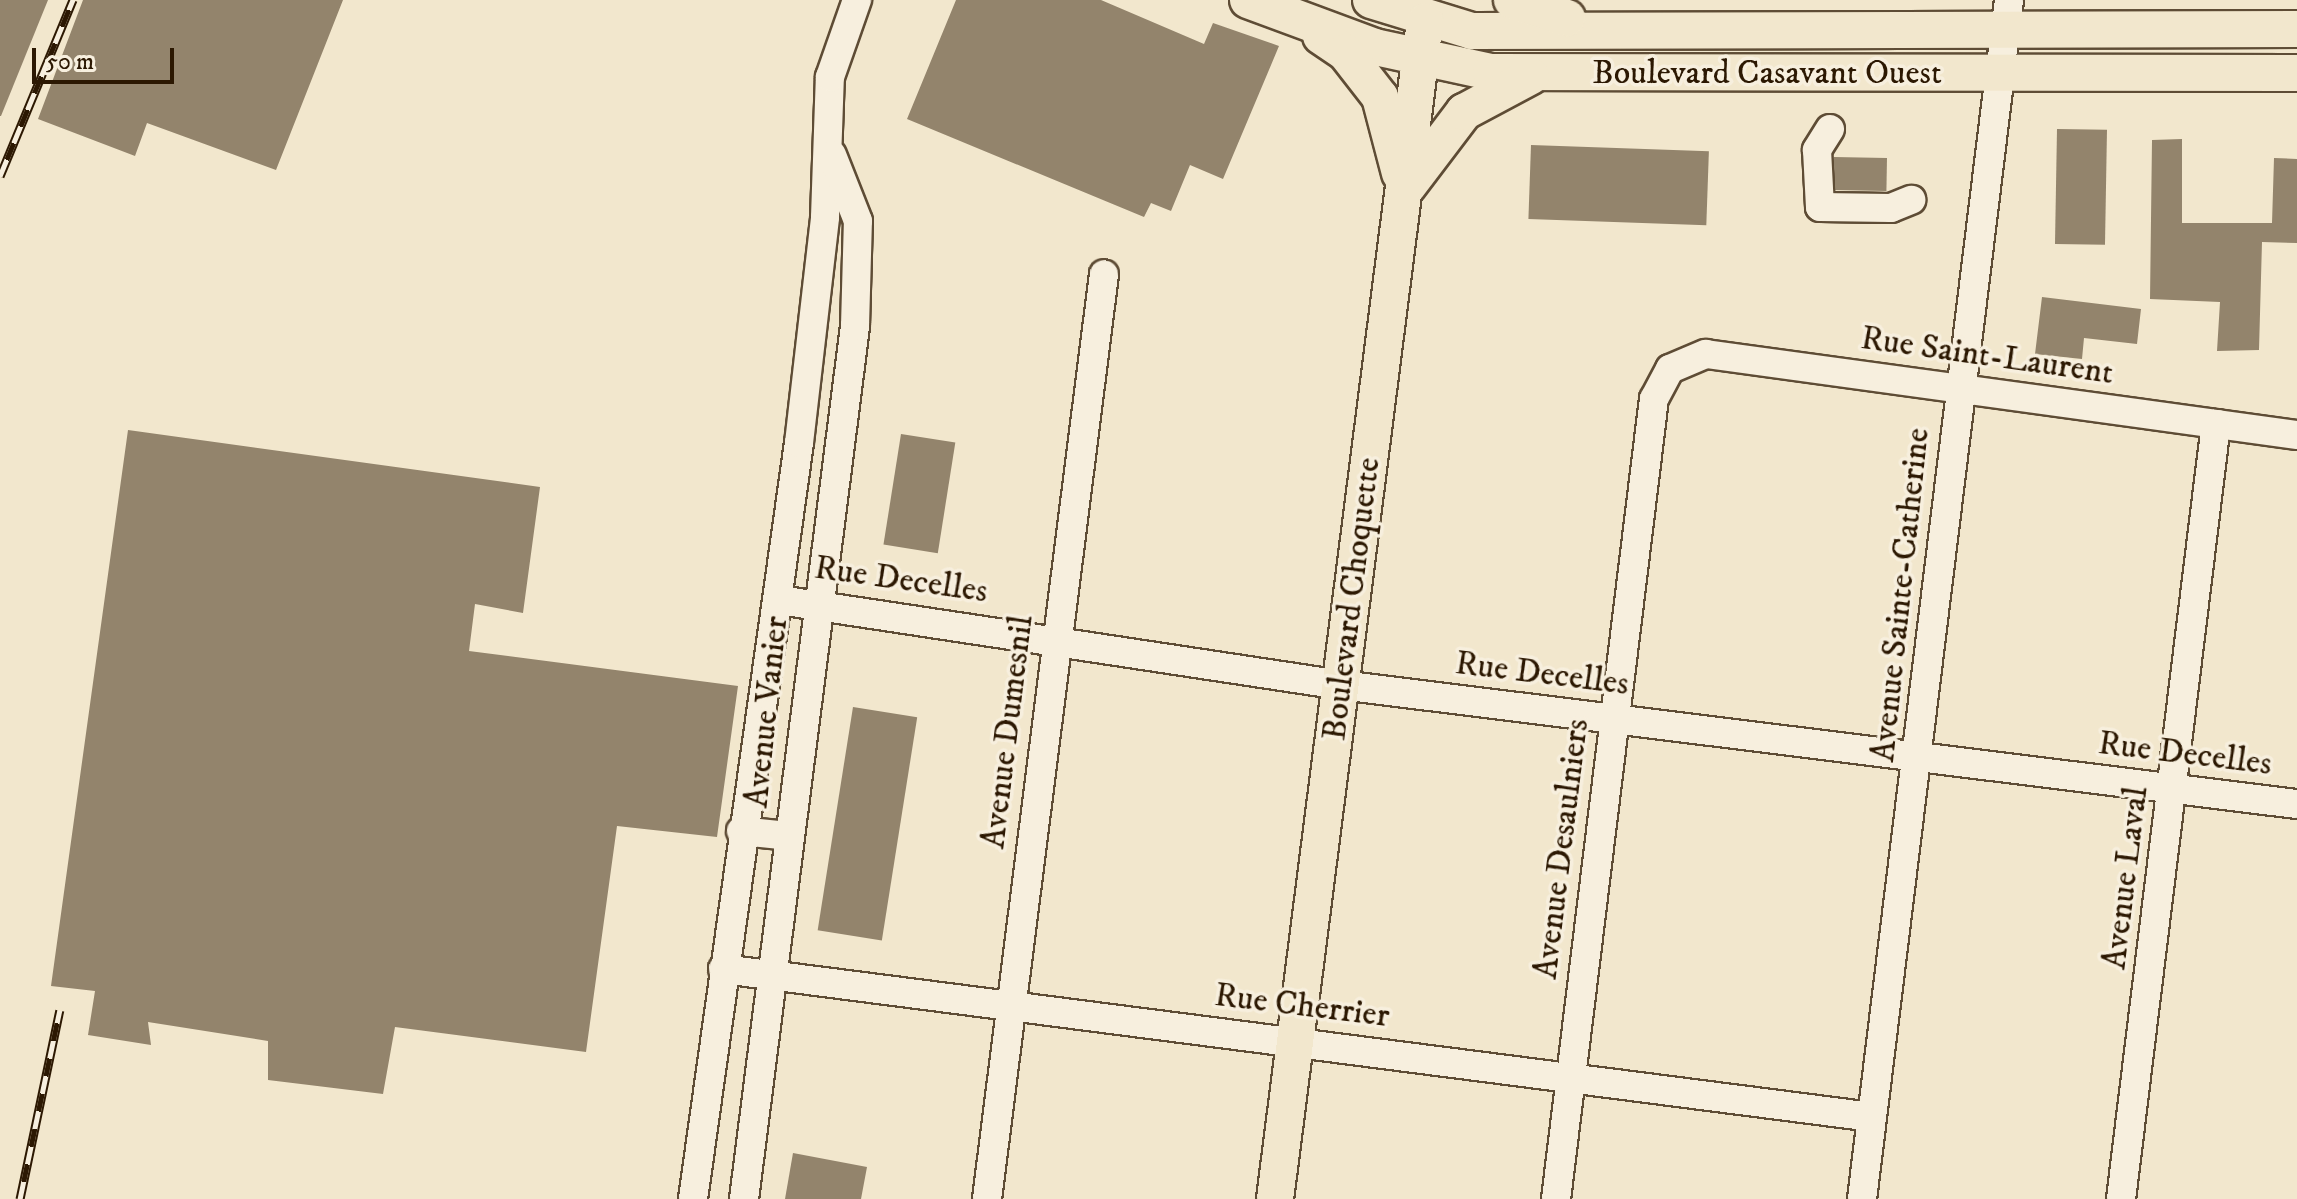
<!DOCTYPE html>
<html>
<head>
<meta charset="utf-8">
<style>
	body { margin:0 }
	#map { position:relative; width:2297px; height:1199px; overflow:hidden; background:#f2e7cd; font-family:"IM FELL DW Pica",serif }
	div>[style] { position:absolute }
	.building>* { inset:0; background:#93846c; transform-origin:0 0 }
	.roads { filter:drop-shadow(2px 0 #5e4c35) drop-shadow(-2px 0 #5e4c35) drop-shadow(0 2px #5e4c35) drop-shadow(0 -2px #5e4c35) }
	.minor>* { height:28px; margin:-14px; padding:0 14px; transform-origin:14px; border-radius:14px; background:#f7efde }
	.major>* { height:36px; margin:-18px; padding:0 18px; transform-origin:18px; border-radius:18px; background:#f2e7cd }
	.rail>* { height:9px; margin-top:-4.5px; transform-origin:0; background:repeating-linear-gradient(90deg,#f7efde 0 18px,#2c1802 0 36px); box-sizing:border-box; border-block:2px solid #2c1802 }
	span { translate:-50% -50%; white-space:nowrap; text-align:center; line-height:1.15; -webkit-text-stroke:7px #f7efde; paint-order:stroke }
	.street-label { font-size:34px; color:#2c1802 }
	.scale { position:absolute; left:32px; top:48px; width:142px; height:36px; box-sizing:border-box; border:4px solid #2c1802; border-top:0; padding-left:10px; font-size:24px; line-height:28px; white-space:nowrap; color:#2c1802; -webkit-text-stroke:6px #f7efde; paint-order:stroke }
</style>
</head>
<body>
<div id="map">
	<div class="building">
		<i style="clip-path:polygon(0 0,48px 0,1px 116px,0 116px)"></i>
		<i style="clip-path:polygon(83px 0,343px 0,276px 170px,147px 123px,135px 156px,38px 119px)"></i>
		<i style="clip-path:polygon(956px 0,1101px 0,1204px 44px,1213px 23px,1279px 46px,1223px 179px,1190px 165px,1171px 211px,1151px 203px,1144px 217px,907px 119px)"></i>
		<i style="left:2057px;top:129px;width:50px;height:115px;rotate:1deg"></i>
		<i style="clip-path:polygon(2182px 139px,2182px 223px,2272px 223px,2274px 158px,2297px 159px,2297px 243px,2262px 242px,2259px 350px,2217px 351px,2220px 302px,2150px 299px,2152px 140px)"></i>
		<i style="left:1531px;top:145px;width:178px;height:74px;rotate:2deg"></i>
		<i style="left:1834px;top:157px;width:53px;height:33px;rotate:1deg"></i>
		<i style="clip-path:polygon(2042px 297px,2141px 309px,2137px 344px,2084px 338px,2082px 359px,2035px 354px)"></i>
		<i style="clip-path:polygon(128px 430px,540px 487px,523px 613px,475px 604px,469px 651px,738px 686px,717px 837px,617px 826px,586px 1052px,395px 1027px,383px 1094px,268px 1080px,268px 1041px,148px 1022px,151px 1045px,88px 1035px,95px 991px,51px 986px)"></i>
		<i style="left:901px;top:434px;width:55px;height:112px;rotate:9deg"></i>
		<i style="left:853px;top:707px;width:65px;height:226px;rotate:9deg"></i>
		<i style="clip-path:polygon(793px 1153px,867px 1167px,861px 1199px,785px 1199px)"></i>
	</div>
	<div class="roads">
		<div class="minor">
			<i style="left:1830px;top:129px;width:25px;rotate:122deg"></i>
			<i style="left:1817px;top:150px;width:57px;rotate:87deg"></i>
			<i style="left:1820px;top:207px;width:71px;rotate:0.8deg"></i>
			<i style="left:1891px;top:208px;width:22px;rotate:-22deg"></i>
			<i style="left:779px;top:600px;width:568px;rotate:8.6deg"></i>
			<i style="left:1341px;top:685px;width:963px;rotate:7.1deg"></i>
			<i style="left:741px;top:831px;width:48px;rotate:5.9deg"></i>
			<i style="left:723px;top:969px;width:1158px;rotate:7.34deg"></i>
			<i style="left:693px;top:1199px;width:763px;rotate:-82.02deg"></i>
			<i style="left:799px;top:443px;width:227px;rotate:-83.4deg"></i>
			<i style="left:825px;top:217px;width:140px;rotate:-88deg"></i>
			<i style="left:830px;top:77px;width:82px;rotate:-70.7deg"></i>
			<i style="left:744px;top:1199px;width:880px;rotate:-82.75deg"></i>
			<i style="left:855px;top:326px;width:105px;rotate:-88.4deg"></i>
			<i style="left:858px;top:221px;width:71px;rotate:-111.5deg"></i>
			<i style="left:987px;top:1199px;width:932px;rotate:-82.79deg"></i>
			<i style="left:1556px;top:1199px;width:806px;rotate:-83.02deg"></i>
			<i style="left:1654px;top:399px;width:34px;rotate:-62deg"></i>
			<i style="left:1670px;top:369px;width:39px;rotate:-23deg"></i>
			<i style="left:1706px;top:354px;width:597px;rotate:7.8deg"></i>
			<i style="left:1862px;top:1199px;width:1208px;rotate:-83.01deg"></i>
			<i style="left:2121px;top:1199px;width:781px;rotate:-83.01deg"></i>
		</div>
		<div class="major">
			<i style="left:1248px;top:0;width:135px;rotate:20.3deg"></i>
			<i style="left:1375px;top:47px;width:119px;rotate:12.2deg"></i>
			<i style="left:1491px;top:72px;width:806px;rotate:0.07deg"></i>
			<i style="left:1371px;top:0;width:106px;rotate:17.1deg"></i>
			<i style="left:1472px;top:31px;width:825px;rotate:-0.14deg"></i>
			<i style="left:1512px;top:0;width:58px;rotate:18.1deg"></i>
			<i style="left:1321px;top:36px;width:29px;rotate:34deg"></i>
			<i style="left:1345px;top:52px;width:57px;rotate:52.1deg"></i>
			<i style="left:1380px;top:97px;width:79px;rotate:75.3deg"></i>
			<i style="left:1408px;top:186px;width:93px;rotate:-52.9deg"></i>
			<i style="left:1464px;top:112px;width:76px;rotate:-28.2deg"></i>
			<i style="left:1275px;top:1199px;width:1187px;rotate:-82.74deg"></i>
		</div>
	</div>
	<div class="rail">
		<i style="left:0;top:176px;width:191px;rotate:-67.5deg"></i>
		<i style="left:20px;top:1199px;width:193px;rotate:-78.1deg"></i>
	</div>
	<div class="street-label">
		<span style="left:1767px;top:74px">Boulevard Casavant Ouest</span>
		<span style="left:1987px;top:356px;rotate:8deg">Rue Saint-Laurent</span>
		<span style="left:901px;top:580px;rotate:8deg">Rue Decelles</span>
		<span style="left:1901px;top:595px;rotate:-84deg">Avenue Sainte-Catherine</span>
		<span style="left:1352px;top:599px;rotate:-83deg">Boulevard Choquette</span>
		<span style="left:1542px;top:674px;rotate:7deg">Rue Decelles</span>
		<span style="left:767px;top:712px;rotate:-84deg">Avenue Vanier</span>
		<span style="left:1008px;top:732px;rotate:-83deg">Avenue Dumesnil</span>
		<span style="left:2185px;top:754px;rotate:7deg">Rue Decelles</span>
		<span style="left:1562px;top:849px;rotate:-83deg">Avenue Desaulniers</span>
		<span style="left:2126px;top:878px;rotate:-83deg">Avenue Laval</span>
		<span style="left:1302px;top:1006px;rotate:7deg">Rue Cherrier</span>
	</div>
	<div class="scale">50 m</div>
</div>
</body>
</html>
